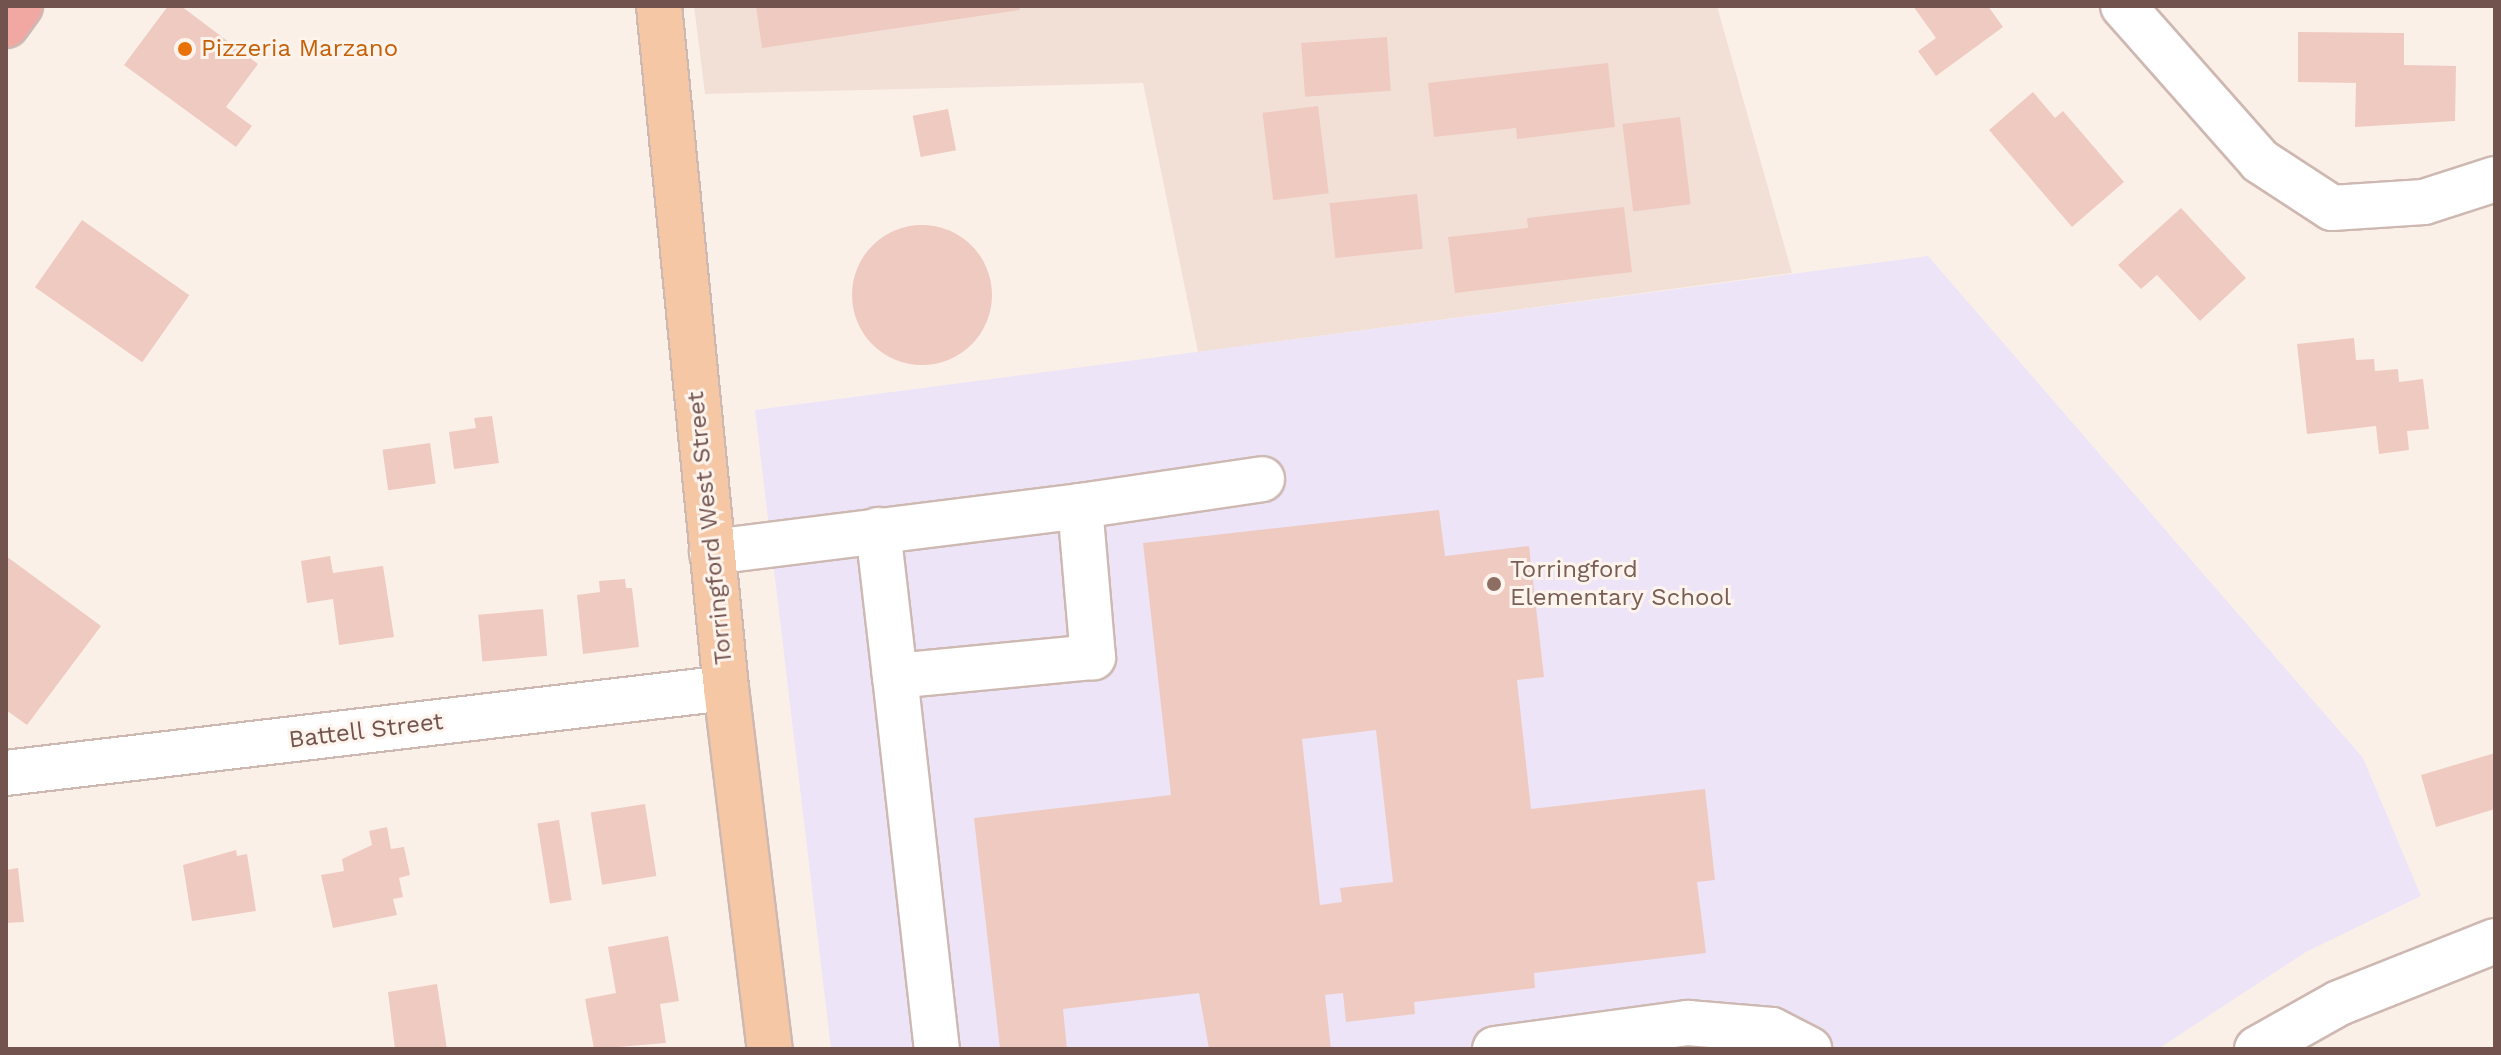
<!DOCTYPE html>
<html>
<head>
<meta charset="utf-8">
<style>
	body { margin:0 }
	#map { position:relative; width:2501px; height:1055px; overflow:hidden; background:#fbf0e8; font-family:"Work Sans",sans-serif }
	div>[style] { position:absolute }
	.residential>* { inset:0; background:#f2e0d7 }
	.education>* { inset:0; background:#ede5f7 }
	.building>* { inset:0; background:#efcac1; transform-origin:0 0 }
	.round { border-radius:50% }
	.roads { filter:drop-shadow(2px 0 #ceb8b2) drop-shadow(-2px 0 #ceb8b2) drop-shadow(0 2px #ceb8b2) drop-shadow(0 -2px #ceb8b2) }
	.minor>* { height:44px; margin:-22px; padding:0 22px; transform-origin:22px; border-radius:22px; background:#fff }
	.major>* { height:44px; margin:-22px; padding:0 22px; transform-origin:22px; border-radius:22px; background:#f5c7a5 }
	.highway>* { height:44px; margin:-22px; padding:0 22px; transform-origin:22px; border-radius:22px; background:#f1a8a3 }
	.dots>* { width:22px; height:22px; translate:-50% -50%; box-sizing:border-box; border:4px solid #fef4ee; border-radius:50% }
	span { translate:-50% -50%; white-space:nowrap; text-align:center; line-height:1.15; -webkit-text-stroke:6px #fef4ee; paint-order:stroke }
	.food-label { font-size:24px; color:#c56008 }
	.left { translate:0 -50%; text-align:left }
	.street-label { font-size:24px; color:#73534e }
	.education-label { font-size:24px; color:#785e54 }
	.frame { position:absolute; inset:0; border:8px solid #73534e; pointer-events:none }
</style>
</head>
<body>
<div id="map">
	<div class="residential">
		<i style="clip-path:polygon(694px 6px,1717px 6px,1792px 273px,1198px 352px,1143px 83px,705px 94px)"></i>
	</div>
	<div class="education">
		<i style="clip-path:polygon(1928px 256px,2363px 758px,2421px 896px,2306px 952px,2158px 1049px,831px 1049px,755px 410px)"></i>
	</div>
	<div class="building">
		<i style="clip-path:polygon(168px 6px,181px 6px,258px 64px,226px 107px,252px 126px,236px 147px,124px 65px)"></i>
		<i style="clip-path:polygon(756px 6px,1019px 6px,1020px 10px,762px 48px)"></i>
		<i style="clip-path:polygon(1913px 6px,1988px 6px,2003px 27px,1936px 76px,1918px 51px,1936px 38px)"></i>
		<i style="clip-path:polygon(2298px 32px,2404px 33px,2404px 65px,2456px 66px,2455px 121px,2355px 127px,2356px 83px,2298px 82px)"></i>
		<i style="left:1387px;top:37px;width:54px;height:86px;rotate:86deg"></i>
		<i style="clip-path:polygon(1608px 63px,1615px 127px,1517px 139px,1516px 128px,1434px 137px,1428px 83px)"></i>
		<i style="clip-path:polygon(2033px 92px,2055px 118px,2063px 111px,2124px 182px,2072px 227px,1989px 130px)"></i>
		<i style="left:1318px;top:106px;width:88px;height:56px;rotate:83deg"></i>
		<i style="left:948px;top:109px;width:42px;height:36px;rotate:79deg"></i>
		<i style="left:1680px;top:117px;width:88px;height:58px;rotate:83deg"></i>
		<i style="left:1417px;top:194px;width:55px;height:88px;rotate:84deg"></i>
		<i style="clip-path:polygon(1624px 207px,1632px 272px,1455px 293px,1448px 237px,1528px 228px,1527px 218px)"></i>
		<i style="clip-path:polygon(2181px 208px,2246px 278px,2200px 321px,2157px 275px,2141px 289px,2118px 265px)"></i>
		<i style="left:82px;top:220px;width:131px;height:82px;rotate:35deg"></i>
		<i class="round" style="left:852px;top:225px;width:140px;height:140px"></i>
		<i style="clip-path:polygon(2354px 338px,2356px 360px,2374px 359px,2375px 371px,2398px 369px,2399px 382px,2423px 379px,2429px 429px,2407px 431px,2409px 450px,2379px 454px,2376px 426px,2307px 434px,2297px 344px)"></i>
		<i style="clip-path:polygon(492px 416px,499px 463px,454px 469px,449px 432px,476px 428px,474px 418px)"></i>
		<i style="left:430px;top:443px;width:41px;height:48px;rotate:82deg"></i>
		<i style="clip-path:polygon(evenodd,1439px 510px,1445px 556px,1529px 546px,1544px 677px,1517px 680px,1531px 809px,1705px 789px,1715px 880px,1697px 882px,1706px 953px,1534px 973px,1535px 988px,1414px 1002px,1415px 1014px,1346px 1022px,1343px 993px,1325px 995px,1331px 1049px,1209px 1049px,1199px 993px,1063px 1009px,1067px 1049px,1000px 1049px,974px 818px,1171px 795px,1143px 543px,1439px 510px,1376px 730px,1393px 882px,1340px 888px,1342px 902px,1320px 905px,1302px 739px,1376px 730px)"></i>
		<i style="clip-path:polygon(6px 556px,101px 626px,27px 725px,6px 710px)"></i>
		<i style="clip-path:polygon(330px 556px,333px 573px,383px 566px,394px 637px,339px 645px,333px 599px,307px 603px,301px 561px)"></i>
		<i style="clip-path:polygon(625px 579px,626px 588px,632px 588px,639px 647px,583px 654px,577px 595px,600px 592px,599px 581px)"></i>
		<i style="left:543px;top:609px;width:47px;height:65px;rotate:85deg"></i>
		<i style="clip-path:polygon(2495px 753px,2495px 809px,2436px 827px,2421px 775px)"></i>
		<i style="left:645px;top:804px;width:73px;height:55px;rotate:81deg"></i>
		<i style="left:559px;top:820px;width:81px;height:22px;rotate:81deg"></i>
		<i style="clip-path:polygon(387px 827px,391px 849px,404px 847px,410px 875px,399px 878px,403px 897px,393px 899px,397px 915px,333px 928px,321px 875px,344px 871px,342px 859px,372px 845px,369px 831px)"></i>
		<i style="clip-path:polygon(236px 850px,237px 856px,247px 854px,256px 911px,192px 921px,183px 865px)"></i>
		<i style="clip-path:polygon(18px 868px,24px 922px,6px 923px,6px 870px)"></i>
		<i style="clip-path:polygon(668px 936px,679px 1001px,660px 1004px,666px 1043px,594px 1049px,585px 999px,616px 993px,608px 947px)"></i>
		<i style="clip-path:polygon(437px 984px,447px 1049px,395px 1049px,388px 992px)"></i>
	</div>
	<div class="roads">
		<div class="minor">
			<i style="left:2123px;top:6px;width:207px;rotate:48.5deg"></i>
			<i style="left:2260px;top:161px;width:86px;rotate:33.1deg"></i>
			<i style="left:2332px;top:208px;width:92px;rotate:-3.7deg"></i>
			<i style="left:2424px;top:202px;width:75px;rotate:-17.9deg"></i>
			<i style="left:1080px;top:506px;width:184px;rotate:-8.4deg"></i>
			<i style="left:878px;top:530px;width:147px;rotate:83.4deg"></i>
			<i style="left:712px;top:552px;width:371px;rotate:-7.1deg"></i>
			<i style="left:1080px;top:506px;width:152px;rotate:85.1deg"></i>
			<i style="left:1093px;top:657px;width:199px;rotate:174.5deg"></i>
			<i style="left:895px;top:676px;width:375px;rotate:83.6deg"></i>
			<i style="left:6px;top:773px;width:725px;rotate:-6.73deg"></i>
			<i style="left:1495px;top:1049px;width:195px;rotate:-7.7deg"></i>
			<i style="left:1688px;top:1023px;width:84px;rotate:4.8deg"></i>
			<i style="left:1772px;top:1030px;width:42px;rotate:27.2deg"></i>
			<i style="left:2257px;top:1049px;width:94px;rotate:-29.3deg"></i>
			<i style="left:2339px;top:1003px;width:168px;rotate:-21.7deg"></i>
		</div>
		<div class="major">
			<i style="left:659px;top:6px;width:685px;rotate:84.39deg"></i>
			<i style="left:726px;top:688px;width:364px;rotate:83.1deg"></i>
		</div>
		<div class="highway">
			<i style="left:6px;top:25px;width:24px;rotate:-54deg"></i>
		</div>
	</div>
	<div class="dots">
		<i style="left:185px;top:49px;background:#e8710a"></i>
		<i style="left:1494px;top:584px;background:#8d6e63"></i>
	</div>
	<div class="food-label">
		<span class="left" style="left:201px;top:49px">Pizzeria Marzano</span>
	</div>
	<div class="street-label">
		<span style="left:710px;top:528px;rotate:-96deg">Torringford West Street</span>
		<span style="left:366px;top:731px;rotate:-7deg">Battell Street</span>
	</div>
	<div class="education-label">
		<span class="left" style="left:1510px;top:584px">Torringford<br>Elementary School</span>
	</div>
	<div class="frame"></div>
</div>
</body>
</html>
